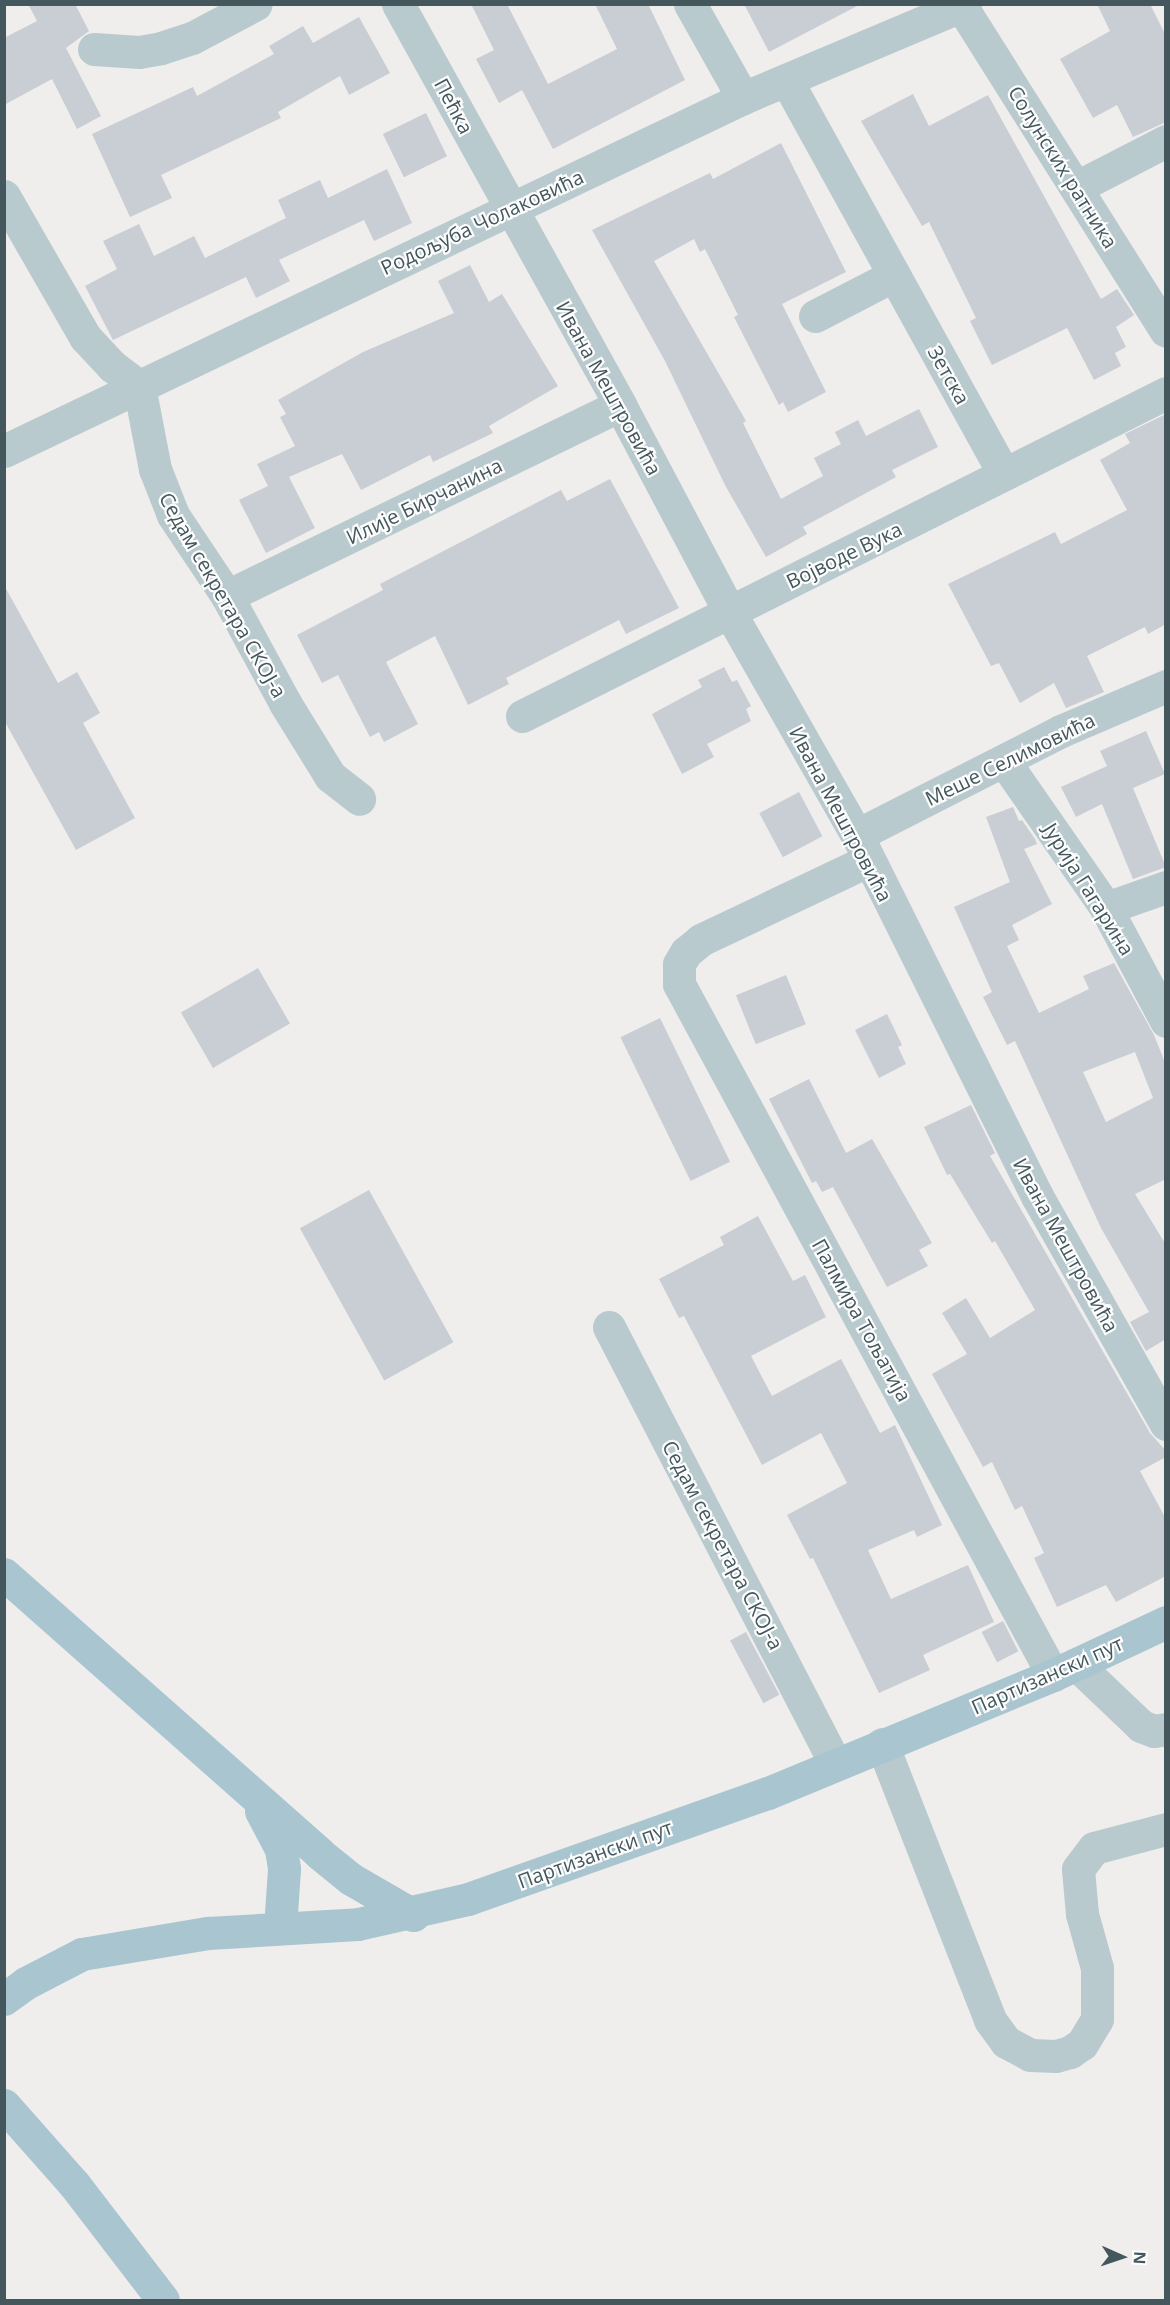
<!DOCTYPE html>
<html>
<head>
<meta charset="utf-8">
<style>
	body { margin:0 }
	#map { position:relative; width:1170px; height:2305px; overflow:hidden; background:#f0eded; font-family:"Open Sans",sans-serif }
	div>[style] { position:absolute }
	.building>* { inset:0; background:#c8ced3; transform-origin:0 0 }
	.minor>* { height:33px; margin:-16.5px; padding:0 16.5px; transform-origin:16.5px; border-radius:16.5px; background:#b9cace }
	.major>* { height:33px; margin:-16.5px; padding:0 16.5px; transform-origin:16.5px; border-radius:16.5px; background:#a9c6d0 }
	span { translate:-50% -50%; white-space:nowrap; text-align:center; line-height:1.15; -webkit-text-stroke:4.5px #fff; paint-order:stroke }
	.street-label { font-size:20px; color:#43575c }
	.frame { position:absolute; inset:0; border:6px solid #43575c; pointer-events:none }
	.north { position:absolute; left:1092px; top:2227px; width:60px; height:60px; -webkit-text-stroke:4px #fff; paint-order:stroke; rotate:93deg; font-size:16px; font-weight:700; line-height:24px; text-align:center; color:#43575c }
	.north::after { content:''; display:block; margin:auto; width:21px; height:27px; background:#43575c; clip-path:polygon(50% 0,100% 100%,50% 72%,0 100%) }
</style>
</head>
<body>
<div id="map">
	<div class="building">
		<i style="clip-path:polygon(28px 4px,75px 4px,89px 31px,66px 48px,101px 116px,77px 129px,52px 79px,4px 105px,4px 38px,37px 21px)"></i>
		<i style="clip-path:polygon(471px 4px,507px 4px,548px 84px,617px 49px,595px 4px,648px 4px,685px 80px,553px 149px,522px 90px,499px 103px,476px 59px,494px 50px)"></i>
		<i style="clip-path:polygon(744px 4px,861px 4px,769px 52px)"></i>
		<i style="clip-path:polygon(1097px 4px,1150px 4px,1166px 36px,1166px 122px,1133px 137px,1117px 105px,1093px 118px,1060px 59px,1110px 31px)"></i>
		<i style="clip-path:polygon(359px 17px,390px 73px,349px 95px,340px 76px,278px 112px,281px 118px,161px 175px,172px 198px,130px 217px,92px 134px,193px 87px,197px 96px,274px 54px,269px 46px,303px 26px,313px 43px)"></i>
		<i style="clip-path:polygon(913px 94px,929px 126px,988px 95px,1101px 299px,1117px 289px,1134px 315px,1116px 327px,1126px 347px,1115px 353px,1121px 366px,1094px 380px,1067px 328px,992px 365px,970px 321px,976px 318px,929px 222px,922px 226px,861px 121px)"></i>
		<i style="left:426px;top:113px;width:48px;height:48px;rotate:64deg"></i>
		<i style="clip-path:polygon(781px 143px,846px 272px,782px 304px,826px 392px,788px 412px,783px 402px,779px 405px,734px 317px,738px 315px,705px 249px,700px 252px,694px 239px,654px 261px,746px 421px,743px 423px,781px 499px,823px 476px,814px 458px,841px 444px,835px 432px,858px 420px,866px 436px,919px 409px,938px 447px,892px 470px,896px 477px,803px 527px,807px 534px,766px 557px,725px 485px,665px 361px,592px 230px,710px 173px,713px 179px)"></i>
		<i style="clip-path:polygon(387px 169px,412px 223px,374px 241px,364px 220px,279px 260px,290px 281px,256px 298px,246px 277px,113px 340px,85px 286px,117px 269px,103px 241px,139px 224px,154px 256px,194px 236px,205px 258px,286px 218px,278px 200px,320px 180px,328px 198px)"></i>
		<i style="clip-path:polygon(470px 265px,489px 302px,502px 294px,558px 386px,489px 426px,493px 433px,433px 462px,430px 455px,361px 490px,342px 454px,289px 477px,315px 528px,266px 553px,239px 500px,268px 486px,257px 464px,295px 446px,280px 417px,286px 414px,278px 400px,363px 352px,454px 313px,438px 281px)"></i>
		<i style="clip-path:polygon(1166px 414px,1166px 624px,1148px 634px,1145px 627px,1087px 656px,1104px 692px,1066px 708px,1054px 683px,1020px 703px,999px 663px,991px 666px,948px 584px,1055px 532px,1061px 544px,1127px 510px,1100px 460px,1130px 443px,1125px 434px)"></i>
		<i style="clip-path:polygon(610px 479px,679px 608px,626px 634px,619px 620px,506px 678px,509px 684px,468px 705px,435px 636px,386px 662px,418px 724px,384px 742px,379px 732px,370px 737px,338px 675px,322px 683px,297px 635px,383px 590px,380px 584px,561px 490px,567px 501px)"></i>
		<i style="clip-path:polygon(4px 585px,58px 683px,77px 672px,100px 713px,83px 723px,135px 818px,76px 850px,4px 720px)"></i>
		<i style="clip-path:polygon(724px 667px,732px 682px,737px 680px,751px 706px,746px 709px,751px 721px,707px 744px,714px 757px,682px 774px,652px 714px,702px 687px,698px 680px)"></i>
		<i style="clip-path:polygon(1146px 731px,1165px 774px,1133px 788px,1166px 867px,1133px 879px,1102px 804px,1076px 817px,1061px 787px,1107px 766px,1100px 751px)"></i>
		<i style="left:799px;top:792px;width:50px;height:45px;rotate:62deg"></i>
		<i style="clip-path:polygon(evenodd,1013px 807px,1019px 821px,1022px 820px,1035px 839px,1037px 844px,1024px 849px,1052px 904px,1012px 925px,1019px 940px,1007px 946px,1039px 1013px,1089px 989px,1083px 976px,1114px 963px,1154px 1035px,1166px 1065px,1166px 1179px,1135px 1194px,1166px 1245px,1166px 1339px,1146px 1351px,1130px 1322px,1149px 1312px,1101px 1228px,1015px 1041px,1007px 1045px,983px 997px,992px 992px,954px 907px,1010px 882px,986px 817px,1013px 807px,1135px 1052px,1153px 1098px,1106px 1122px,1083px 1072px,1135px 1052px)"></i>
		<i style="left:258px;top:968px;width:64px;height:89px;rotate:60deg"></i>
		<i style="left:786px;top:975px;width:53px;height:54px;rotate:68deg"></i>
		<i style="clip-path:polygon(887px 1014px,902px 1045px,898px 1047px,906px 1064px,879px 1078px,855px 1030px)"></i>
		<i style="left:660px;top:1018px;width:160px;height:44px;rotate:64deg"></i>
		<i style="clip-path:polygon(809px 1079px,846px 1153px,872px 1139px,932px 1243px,919px 1250px,928px 1266px,887px 1287px,833px 1187px,822px 1192px,816px 1181px,812px 1183px,769px 1099px)"></i>
		<i style="clip-path:polygon(971px 1105px,995px 1153px,990px 1156px,1150px 1433px,1166px 1451px,1166px 1457px,1140px 1471px,1166px 1519px,1166px 1576px,1116px 1602px,1106px 1585px,1057px 1607px,1034px 1558px,1044px 1553px,1022px 1506px,1015px 1510px,992px 1462px,983px 1467px,932px 1374px,967px 1354px,942px 1313px,966px 1298px,990px 1338px,1035px 1310px,995px 1241px,992px 1243px,950px 1174px,947px 1175px,924px 1127px)"></i>
		<i style="left:369px;top:1190px;width:174px;height:79px;rotate:61deg"></i>
		<i style="clip-path:polygon(758px 1216px,793px 1281px,805px 1275px,826px 1317px,751px 1356px,772px 1396px,841px 1359px,880px 1433px,895px 1425px,942px 1525px,917px 1537px,914px 1530px,868px 1550px,891px 1599px,968px 1565px,994px 1622px,923px 1655px,930px 1670px,879px 1693px,813px 1558px,810px 1559px,787px 1515px,847px 1483px,821px 1433px,762px 1465px,684px 1316px,679px 1318px,659px 1279px,724px 1245px,720px 1237px)"></i>
		<i style="left:1003px;top:1621px;width:34px;height:24px;rotate:63deg"></i>
		<i style="left:746px;top:1632px;width:71px;height:18px;rotate:62deg"></i>
	</div>
	<div class="minor">
		<i style="left:398px;top:4px;width:458px;rotate:61deg"></i>
		<i style="left:620px;top:405px;width:233px;rotate:62.1deg"></i>
		<i style="left:729px;top:611px;width:258px;rotate:60.3deg"></i>
		<i style="left:857px;top:835px;width:403px;rotate:63.5deg"></i>
		<i style="left:1037px;top:1196px;width:262px;rotate:60.5deg"></i>
		<i style="left:690px;top:4px;width:108px;rotate:60.6deg"></i>
		<i style="left:960px;top:4px;width:386px;rotate:57.8deg"></i>
		<i style="left:94px;top:49px;width:45px;rotate:3.8deg"></i>
		<i style="left:139px;top:52px;width:22px;rotate:-10deg"></i>
		<i style="left:161px;top:48px;width:33px;rotate:-18deg"></i>
		<i style="left:192px;top:38px;width:72px;rotate:-28deg"></i>
		<i style="left:787px;top:81px;width:449px;rotate:61.1deg"></i>
		<i style="left:1077px;top:187px;width:100px;rotate:-27.3deg"></i>
		<i style="left:4px;top:196px;width:163px;rotate:60.1deg"></i>
		<i style="left:85px;top:337px;width:40px;rotate:47deg"></i>
		<i style="left:112px;top:366px;width:34px;rotate:37deg"></i>
		<i style="left:139px;top:386px;width:85px;rotate:79.1deg"></i>
		<i style="left:155px;top:469px;width:49px;rotate:68.6deg"></i>
		<i style="left:173px;top:515px;width:97px;rotate:56.3deg"></i>
		<i style="left:227px;top:596px;width:122px;rotate:61.5deg"></i>
		<i style="left:285px;top:703px;width:86px;rotate:58.3deg"></i>
		<i style="left:330px;top:776px;width:37px;rotate:38deg"></i>
		<i style="left:815px;top:316px;width:89px;rotate:-27.4deg"></i>
		<i style="left:4px;top:451px;width:819px;rotate:-25.53deg"></i>
		<i style="left:743px;top:98px;width:241px;rotate:-22.9deg"></i>
		<i style="left:227px;top:596px;width:437px;rotate:-25.9deg"></i>
		<i style="left:522px;top:716px;width:720px;rotate:-26.64deg"></i>
		<i style="left:1004px;top:761px;width:179px;rotate:55.2deg"></i>
		<i style="left:1106px;top:908px;width:128px;rotate:62deg"></i>
		<i style="left:857px;top:835px;width:229px;rotate:-27deg"></i>
		<i style="left:1061px;top:731px;width:114px;rotate:-23.2deg"></i>
		<i style="left:867px;top:861px;width:184px;rotate:154.6deg"></i>
		<i style="left:701px;top:940px;width:19px;rotate:141deg"></i>
		<i style="left:686px;top:952px;width:14px;rotate:120deg"></i>
		<i style="left:679px;top:964px;width:20px;rotate:90deg"></i>
		<i style="left:679px;top:984px;width:786px;rotate:61.58deg"></i>
		<i style="left:1106px;top:908px;width:64px;rotate:-19.3deg"></i>
		<i style="left:609px;top:1327px;width:492px;rotate:62.6deg"></i>
		<i style="left:1076px;top:1664px;width:90px;rotate:43.6deg"></i>
		<i style="left:1141px;top:1726px;width:14px;rotate:21deg"></i>
		<i style="left:1154px;top:1731px;width:12px;rotate:-9deg"></i>
		<i style="left:882px;top:1744px;width:296px;rotate:68.6deg"></i>
		<i style="left:990px;top:2020px;width:27px;rotate:54deg"></i>
		<i style="left:1006px;top:2042px;width:27px;rotate:28deg"></i>
		<i style="left:1030px;top:2055px;width:26px;rotate:2deg"></i>
		<i style="left:1056px;top:2056px;width:15px;rotate:-16deg"></i>
		<i style="left:1070px;top:2052px;width:14px;rotate:-34deg"></i>
		<i style="left:1082px;top:2044px;width:29px;rotate:-59deg"></i>
		<i style="left:1097px;top:2019px;width:51px;rotate:-90deg"></i>
		<i style="left:1097px;top:1968px;width:56px;rotate:-105.5deg"></i>
		<i style="left:1082px;top:1914px;width:45px;rotate:-95.1deg"></i>
		<i style="left:1078px;top:1869px;width:26px;rotate:-53deg"></i>
		<i style="left:1094px;top:1848px;width:74px;rotate:-14.8deg"></i>
	</div>
	<div class="major">
		<i style="left:4px;top:1574px;width:422px;rotate:41.5deg"></i>
		<i style="left:320px;top:1854px;width:40px;rotate:39deg"></i>
		<i style="left:351px;top:1879px;width:72px;rotate:30.1deg"></i>
		<i style="left:261px;top:1811px;width:43px;rotate:62.2deg"></i>
		<i style="left:281px;top:1849px;width:20px;rotate:81deg"></i>
		<i style="left:284px;top:1869px;width:59px;rotate:93.9deg"></i>
		<i style="left:4px;top:1999px;width:27px;rotate:-36deg"></i>
		<i style="left:26px;top:1983px;width:63px;rotate:-27.4deg"></i>
		<i style="left:82px;top:1954px;width:128px;rotate:-9.5deg"></i>
		<i style="left:208px;top:1933px;width:150px;rotate:-3.4deg"></i>
		<i style="left:358px;top:1924px;width:113px;rotate:-12.8deg"></i>
		<i style="left:468px;top:1899px;width:318px;rotate:-19.5deg"></i>
		<i style="left:768px;top:1793px;width:308px;rotate:-22.5deg"></i>
		<i style="left:1053px;top:1675px;width:125px;rotate:-25.1deg"></i>
		<i style="left:4px;top:2105px;width:106px;rotate:48.5deg"></i>
		<i style="left:74px;top:2184px;width:146px;rotate:52.5deg"></i>
	</div>
	<div class="street-label">
		<span style="left:454px;top:106px;rotate:62deg">Пећка</span>
		<span style="left:1063px;top:167px;rotate:58deg">Солунских ратника</span>
		<span style="left:482px;top:222px;rotate:-25deg">Родољуба Чолаковића</span>
		<span style="left:949px;top:375px;rotate:61deg">Зетска</span>
		<span style="left:609px;top:388px;rotate:61deg">Ивана Мештровића</span>
		<span style="left:424px;top:501px;rotate:-26deg">Илије Бирчанина</span>
		<span style="left:844px;top:555px;rotate:-26deg">Војводе Вука</span>
		<span style="left:223px;top:595px;rotate:60deg">Седам секретара СКОЈ-а</span>
		<span style="left:1010px;top:759px;rotate:-26deg">Меше Селимовића</span>
		<span style="left:841px;top:814px;rotate:62deg">Ивана Мештровића</span>
		<span style="left:1089px;top:889px;rotate:58deg">Јурија Гагарина</span>
		<span style="left:1066px;top:1245px;rotate:61deg">Ивана Мештровића</span>
		<span style="left:862px;top:1320px;rotate:61deg">Палмира Тољатија</span>
		<span style="left:723px;top:1545px;rotate:62deg">Седам секретара СКОЈ-а</span>
		<span style="left:1047px;top:1675px;rotate:-24deg">Партизански пут</span>
		<span style="left:595px;top:1854px;rotate:-20deg">Партизански пут</span>
	</div>
	<div class="frame"></div>
	<div class="north">N</div>
</div>
</body>
</html>
